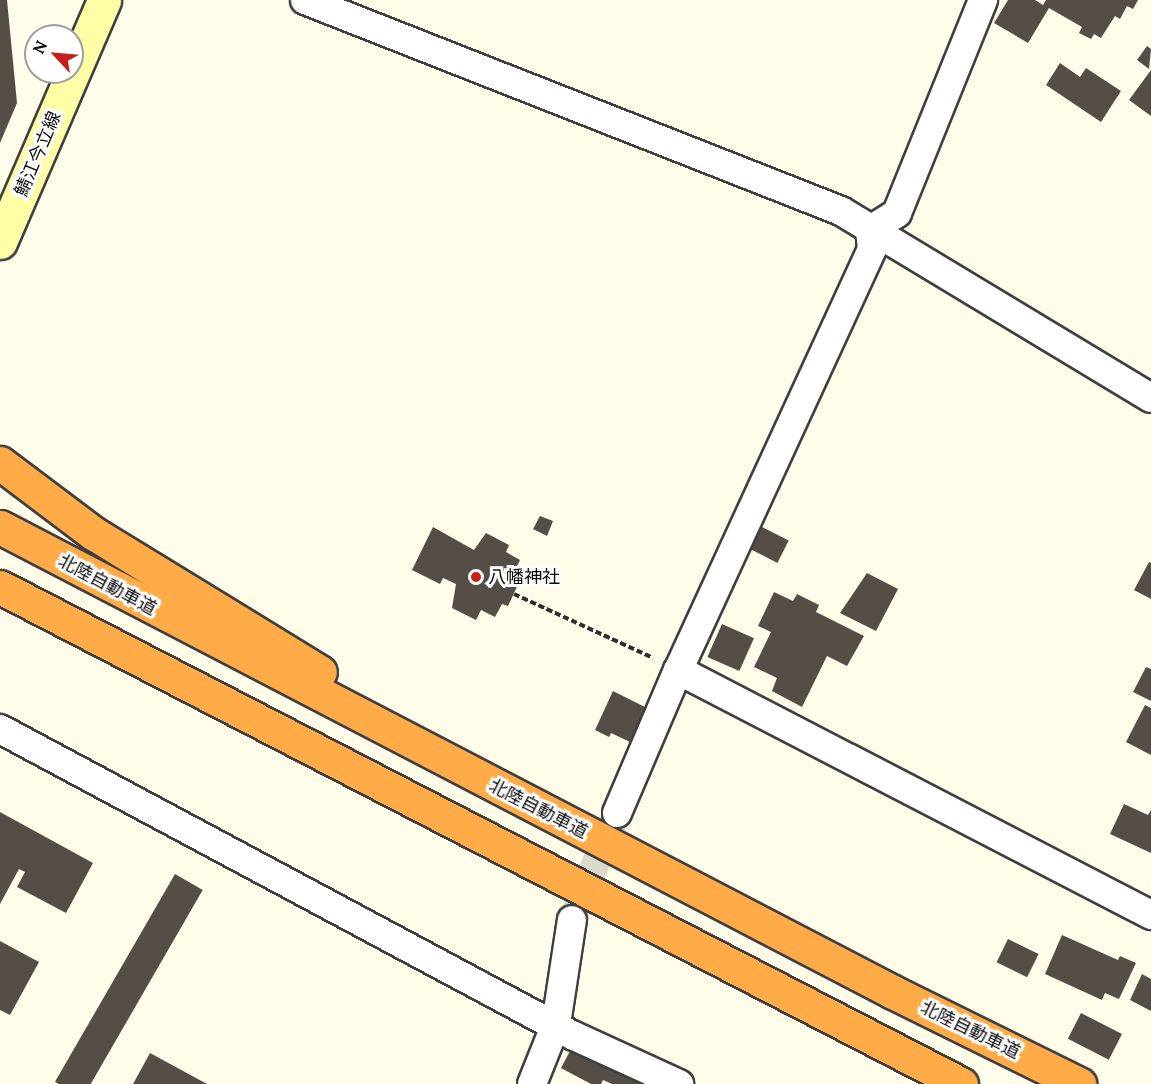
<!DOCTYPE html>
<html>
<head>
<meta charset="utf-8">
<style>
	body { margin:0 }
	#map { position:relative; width:1151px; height:1084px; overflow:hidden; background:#fffdea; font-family:Lora,"Noto Sans JP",serif }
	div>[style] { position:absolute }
	.building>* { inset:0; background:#554e47; transform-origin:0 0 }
	.minor-tunnel>* { height:28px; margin-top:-14px; transform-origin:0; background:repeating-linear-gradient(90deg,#dbd9c9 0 28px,transparent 0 42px) }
	.path>* { height:4px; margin-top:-2px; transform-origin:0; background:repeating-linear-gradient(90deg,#2e2e2e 0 6px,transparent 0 9px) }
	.roads { filter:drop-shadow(2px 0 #3f3f3f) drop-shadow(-2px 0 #3f3f3f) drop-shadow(0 2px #3f3f3f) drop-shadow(0 -2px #3f3f3f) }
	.minor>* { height:28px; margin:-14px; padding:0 14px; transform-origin:14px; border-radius:14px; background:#fff }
	.secondary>* { height:33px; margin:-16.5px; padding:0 16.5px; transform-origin:16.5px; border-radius:16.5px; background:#fffda5 }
	.motorway>* { height:33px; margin:-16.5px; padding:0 16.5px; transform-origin:16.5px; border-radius:16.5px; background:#ffab48 }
	.dots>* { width:16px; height:16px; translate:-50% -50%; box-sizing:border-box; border:3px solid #fff; border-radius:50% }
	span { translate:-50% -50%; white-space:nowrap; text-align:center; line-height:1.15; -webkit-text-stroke:6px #fff; paint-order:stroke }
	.street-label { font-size:18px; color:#0c0c0c }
	.poi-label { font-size:18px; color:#0c0c0c }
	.left { translate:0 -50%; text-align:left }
	.north { position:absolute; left:24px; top:24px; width:60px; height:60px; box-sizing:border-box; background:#fff; border:2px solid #9e9e9e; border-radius:50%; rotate:296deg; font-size:16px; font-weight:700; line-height:24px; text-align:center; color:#0c0c0c }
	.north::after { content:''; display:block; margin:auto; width:21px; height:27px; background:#c71f19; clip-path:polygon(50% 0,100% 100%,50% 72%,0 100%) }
</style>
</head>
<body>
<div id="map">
	<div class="building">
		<i style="clip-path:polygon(0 0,7px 0,17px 103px,0 143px)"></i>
		<i style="clip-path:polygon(1008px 0,1035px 0,1043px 5px,1046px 0,1138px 0,1133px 9px,1127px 6px,1120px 19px,1115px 16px,1101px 38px,1094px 34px,1091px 39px,1079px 33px,1082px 27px,1049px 8px,1028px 43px,994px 23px)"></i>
		<i style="clip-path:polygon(1147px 46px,1151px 49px,1149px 69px,1137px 60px)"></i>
		<i style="clip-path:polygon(1060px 63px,1080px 77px,1086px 68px,1121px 91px,1101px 122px,1046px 85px)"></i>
		<i style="clip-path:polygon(1151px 70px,1151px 116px,1129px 100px)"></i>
		<i style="clip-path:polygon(540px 516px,553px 521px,547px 536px,533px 529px)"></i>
		<i style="clip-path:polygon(433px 527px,474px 550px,486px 533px,509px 545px,506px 552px,520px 560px,514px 572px,522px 576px,508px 606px,502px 604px,495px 617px,481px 610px,476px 620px,452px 608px,456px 584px,443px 578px,440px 584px,412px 570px)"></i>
		<i style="left:762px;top:527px;width:30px;height:25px;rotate:27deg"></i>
		<i style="clip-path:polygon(1149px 562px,1151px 563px,1151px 599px,1134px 590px)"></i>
		<i style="clip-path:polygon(867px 573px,898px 589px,876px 631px,840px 613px)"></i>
		<i style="clip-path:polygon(774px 592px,793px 601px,797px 594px,819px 605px,816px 612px,864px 636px,847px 666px,827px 656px,802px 707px,772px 691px,777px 678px,754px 667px,771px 632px,758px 626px)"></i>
		<i style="left:722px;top:624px;width:35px;height:36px;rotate:24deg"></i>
		<i style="clip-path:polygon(1146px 667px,1151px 669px,1151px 701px,1133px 692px)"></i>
		<i style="clip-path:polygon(613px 691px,647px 708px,630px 742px,611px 733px,609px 737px,595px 730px)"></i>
		<i style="clip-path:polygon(1145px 705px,1151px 708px,1151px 755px,1126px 742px)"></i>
		<i style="clip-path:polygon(1124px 804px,1148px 815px,1151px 810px,1151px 853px,1110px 834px)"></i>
		<i style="clip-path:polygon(0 812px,93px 863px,66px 913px,17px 887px,25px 872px,19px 869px,0 904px)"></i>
		<i style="left:175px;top:874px;width:32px;height:240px;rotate:30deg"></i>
		<i style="clip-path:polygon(1062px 935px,1118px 960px,1120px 956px,1136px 963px,1119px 999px,1105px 993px,1102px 1000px,1045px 974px)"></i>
		<i style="left:1008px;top:939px;width:34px;height:26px;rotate:26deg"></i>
		<i style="clip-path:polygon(0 941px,39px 962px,10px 1015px,0 1010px)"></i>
		<i style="clip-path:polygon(1142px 974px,1151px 979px,1151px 1011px,1130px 1000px)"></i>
		<i style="left:1081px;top:1013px;width:46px;height:29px;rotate:27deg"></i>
		<i style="clip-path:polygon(578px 1036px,657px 1084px,612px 1084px,603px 1080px,601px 1084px,591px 1084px,561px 1068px)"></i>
		<i style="clip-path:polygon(150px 1053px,207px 1084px,133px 1084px)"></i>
	</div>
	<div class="minor-tunnel">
		<i style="left:572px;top:920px;width:106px;rotate:-67.3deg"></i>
	</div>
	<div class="path">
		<i style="left:514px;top:594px;width:153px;rotate:24.7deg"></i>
	</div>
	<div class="roads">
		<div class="minor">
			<i style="left:305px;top:0;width:576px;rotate:21.49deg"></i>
			<i style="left:841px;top:211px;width:362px;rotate:31.1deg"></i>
			<i style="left:870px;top:230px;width:19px;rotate:84deg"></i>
			<i style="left:872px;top:249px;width:464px;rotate:114.7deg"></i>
			<i style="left:678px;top:670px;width:533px;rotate:27.38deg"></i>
			<i style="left:870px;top:230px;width:32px;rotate:-32deg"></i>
			<i style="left:897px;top:213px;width:230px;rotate:-68deg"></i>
			<i style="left:0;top:729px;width:649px;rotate:28.15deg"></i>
			<i style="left:572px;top:1035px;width:118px;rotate:24.6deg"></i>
			<i style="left:617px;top:813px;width:155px;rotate:-66.9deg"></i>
			<i style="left:532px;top:1084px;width:65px;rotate:-68.2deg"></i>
			<i style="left:556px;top:1024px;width:105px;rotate:-81.3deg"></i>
		</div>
		<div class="secondary">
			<i style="left:0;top:242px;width:263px;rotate:-66.7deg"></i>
		</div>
		<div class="motorway">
			<i style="left:0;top:463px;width:116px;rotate:37deg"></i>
			<i style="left:93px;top:533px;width:266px;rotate:31.5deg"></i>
			<i style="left:0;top:527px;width:1007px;rotate:27.51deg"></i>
			<i style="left:893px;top:992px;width:208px;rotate:26.3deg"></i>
			<i style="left:0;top:587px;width:1082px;rotate:27.35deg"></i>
		</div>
	</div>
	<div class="dots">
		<i style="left:476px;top:577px;background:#c71f19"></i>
	</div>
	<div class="street-label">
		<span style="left:38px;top:154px;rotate:-67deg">鯖江今立線</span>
		<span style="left:107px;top:585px;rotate:28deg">北陸自動車道</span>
		<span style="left:538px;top:809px;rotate:27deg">北陸自動車道</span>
		<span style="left:970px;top:1030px;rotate:26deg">北陸自動車道</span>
	</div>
	<div class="poi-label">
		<span class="left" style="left:488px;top:577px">八幡神社</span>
	</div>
	<div class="north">N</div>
</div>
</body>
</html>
